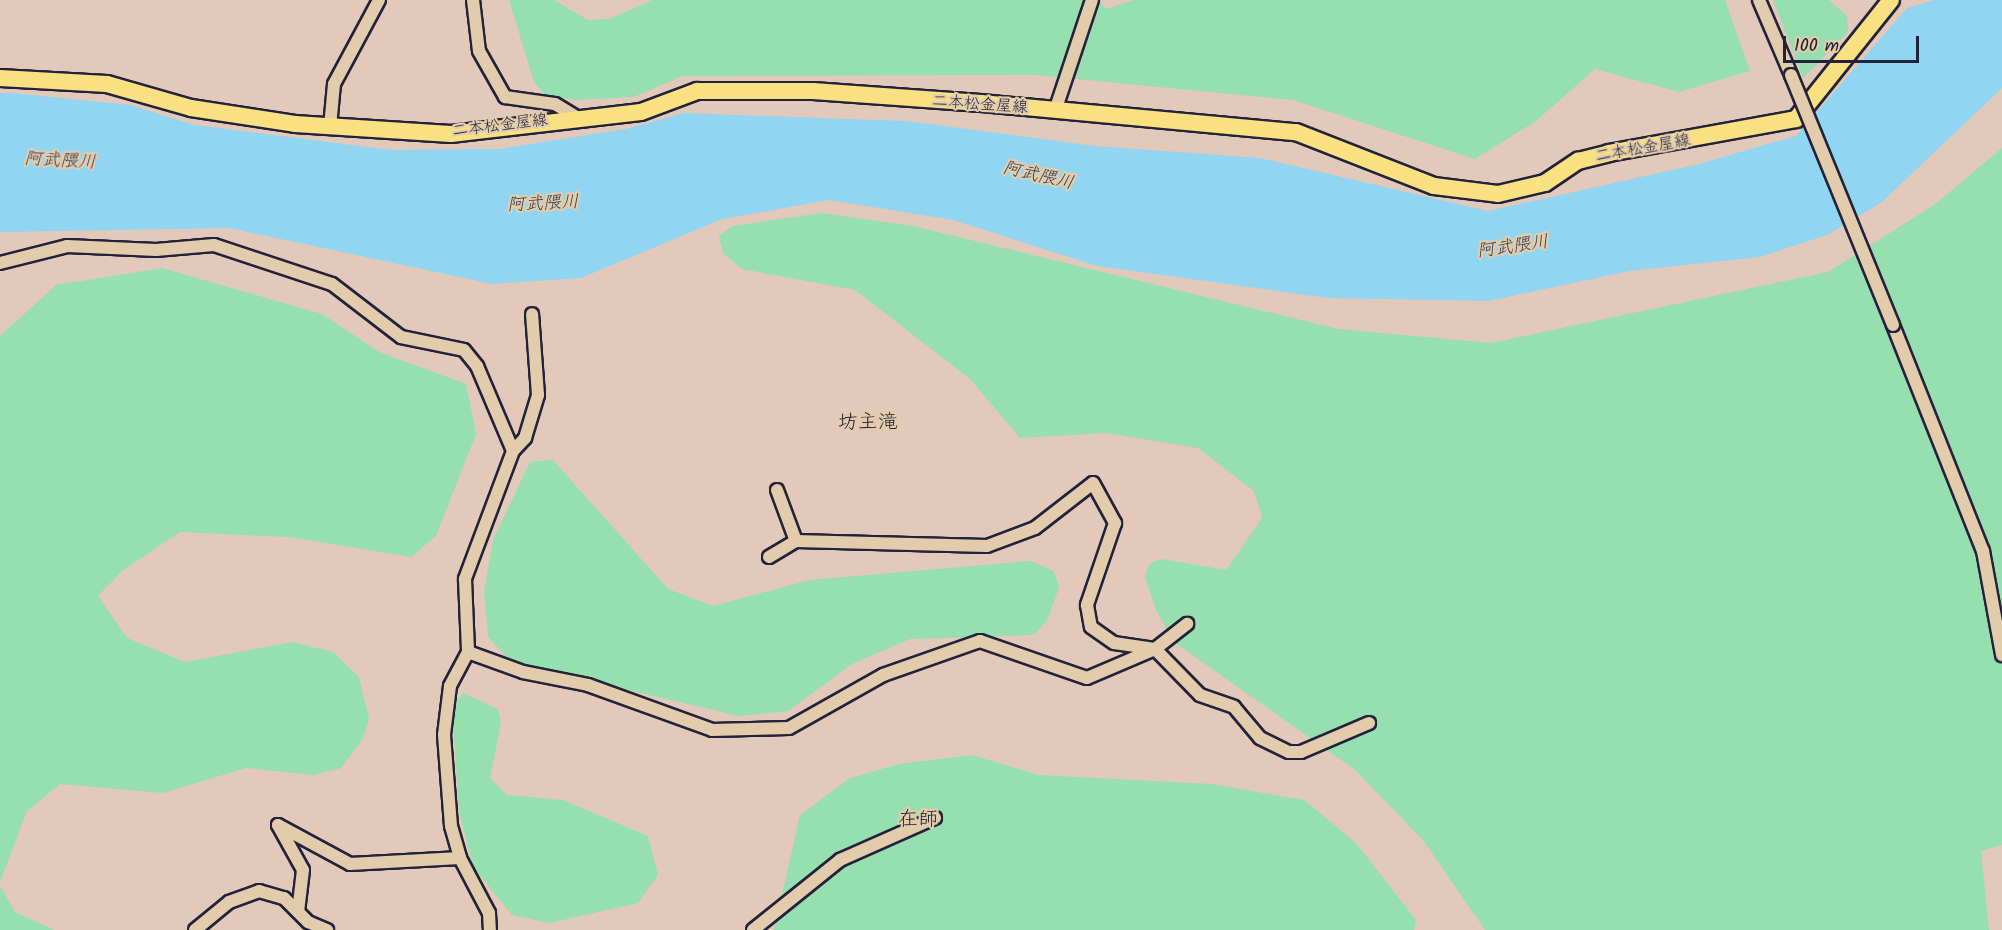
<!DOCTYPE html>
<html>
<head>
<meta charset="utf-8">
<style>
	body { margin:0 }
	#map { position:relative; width:2002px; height:930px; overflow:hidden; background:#e2c9b9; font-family:Kalam,"Klee One",sans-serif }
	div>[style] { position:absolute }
	.green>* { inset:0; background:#96dfaf }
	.water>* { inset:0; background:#90d6f2 }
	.roads { filter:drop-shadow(2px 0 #22223b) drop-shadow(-2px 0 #22223b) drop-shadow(0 2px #22223b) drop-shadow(0 -2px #22223b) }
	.minor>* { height:12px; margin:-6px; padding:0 6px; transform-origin:6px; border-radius:6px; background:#e3ccac }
	.major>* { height:16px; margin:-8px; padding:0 8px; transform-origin:8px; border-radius:8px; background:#f9e181 }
	.bridges { filter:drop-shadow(2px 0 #22223b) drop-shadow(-2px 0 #22223b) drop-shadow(0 2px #22223b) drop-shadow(0 -2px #22223b) }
	.minor-bridge>* { height:12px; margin:-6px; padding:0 6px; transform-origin:6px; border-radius:6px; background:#e3ccac }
	span { translate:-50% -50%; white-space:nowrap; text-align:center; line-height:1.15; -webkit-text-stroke:4.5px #e3ccac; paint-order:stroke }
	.street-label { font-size:16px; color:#22223b }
	.water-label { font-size:18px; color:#323d56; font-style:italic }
	.quarter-label { font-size:20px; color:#22223b }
	.scale { position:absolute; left:1783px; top:36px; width:136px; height:27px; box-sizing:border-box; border:3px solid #22223b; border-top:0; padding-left:8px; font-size:18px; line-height:21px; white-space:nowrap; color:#22223b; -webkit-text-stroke:4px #e3ccac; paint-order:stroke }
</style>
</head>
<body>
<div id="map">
	<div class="green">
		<i style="clip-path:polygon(509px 0,554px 0,588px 20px,609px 19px,652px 0,1099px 0,1106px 9px,1134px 0,1725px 0,1750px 71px,1679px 92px,1595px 69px,1536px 121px,1475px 159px,1293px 100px,1035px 75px,682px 76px,634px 97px,574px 100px,545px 95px,534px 82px)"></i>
		<i style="clip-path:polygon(1773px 0,1829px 0,1847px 16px,1848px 32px,1803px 78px)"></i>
		<i style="clip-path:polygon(2002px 148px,2002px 845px,1981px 851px,1989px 930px,1485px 930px,1423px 840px,1354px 769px,1174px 642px,1156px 610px,1145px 577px,1149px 564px,1161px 559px,1226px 570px,1262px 518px,1254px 491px,1198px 448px,1107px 433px,1020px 438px,970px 379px,855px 290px,742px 269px,723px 253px,719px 236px,732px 226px,822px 213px,913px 226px,1338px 329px,1491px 343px,1828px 272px,1934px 205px)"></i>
		<i style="clip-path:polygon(162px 268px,322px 314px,379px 352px,466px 384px,476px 434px,436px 536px,411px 557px,289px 537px,180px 532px,122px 571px,98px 596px,127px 638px,185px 662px,292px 642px,333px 652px,359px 677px,369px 718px,363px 739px,341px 768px,313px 775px,246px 768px,163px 793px,60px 784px,27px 811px,0 882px,0 336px,56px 285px)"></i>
		<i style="clip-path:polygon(553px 460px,668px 589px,713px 606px,810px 580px,1031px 561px,1054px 571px,1059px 587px,1048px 619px,1034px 635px,910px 639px,852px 664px,788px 711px,739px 716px,512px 663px,488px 637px,484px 592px,493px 540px,530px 462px)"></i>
		<i style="clip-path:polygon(463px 693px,498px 709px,501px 722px,490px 778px,507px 795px,563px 800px,648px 836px,658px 875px,638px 903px,549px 923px,512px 915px,473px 867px,459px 811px,452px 707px)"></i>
		<i style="clip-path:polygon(972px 755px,1039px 775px,1211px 784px,1304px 800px,1356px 843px,1416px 920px,1414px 930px,774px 930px,800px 815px,850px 778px,899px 764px)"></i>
		<i style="clip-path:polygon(0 886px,15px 912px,54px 930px,0 930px)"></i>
	</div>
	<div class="water">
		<i style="clip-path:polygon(1934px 0,2002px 0,2002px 88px,1882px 202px,1827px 235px,1760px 257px,1629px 271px,1489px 301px,1328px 298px,1097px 266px,953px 220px,829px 200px,722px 219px,581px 278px,492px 284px,229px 228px,0 232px,0 93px,11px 93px,130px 105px,194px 125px,391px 150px,499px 149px,626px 129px,684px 113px,906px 121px,1095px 146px,1260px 158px,1488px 211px,1699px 164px,1796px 136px,1907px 8px)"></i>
	</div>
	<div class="roads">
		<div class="minor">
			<i style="left:473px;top:0;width:51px;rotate:83.3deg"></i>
			<i style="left:479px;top:51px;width:53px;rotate:60.5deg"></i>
			<i style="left:505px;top:97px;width:50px;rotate:8deg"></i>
			<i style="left:555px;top:104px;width:23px;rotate:31deg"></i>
			<i style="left:1759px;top:0;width:82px;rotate:66.9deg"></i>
			<i style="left:1055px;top:111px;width:117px;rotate:-71.6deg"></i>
			<i style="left:330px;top:127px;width:43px;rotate:-84.7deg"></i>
			<i style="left:334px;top:84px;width:95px;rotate:-61.8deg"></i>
			<i style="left:0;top:263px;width:69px;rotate:-14.2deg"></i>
			<i style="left:67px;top:246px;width:89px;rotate:2.6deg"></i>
			<i style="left:156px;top:250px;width:58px;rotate:-4.9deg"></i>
			<i style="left:214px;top:245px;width:124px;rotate:18.3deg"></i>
			<i style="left:332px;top:284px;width:87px;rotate:37.5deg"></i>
			<i style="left:401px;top:337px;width:64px;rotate:11.7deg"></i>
			<i style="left:464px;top:350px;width:21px;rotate:51deg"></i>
			<i style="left:477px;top:366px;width:92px;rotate:67deg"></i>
			<i style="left:513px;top:451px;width:137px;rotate:110.6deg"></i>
			<i style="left:465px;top:579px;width:73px;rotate:87.6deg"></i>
			<i style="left:468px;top:652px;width:38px;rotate:118deg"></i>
			<i style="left:450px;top:686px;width:49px;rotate:97deg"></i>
			<i style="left:444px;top:735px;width:91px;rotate:85.6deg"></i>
			<i style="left:451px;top:826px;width:33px;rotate:74deg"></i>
			<i style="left:460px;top:858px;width:62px;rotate:62.2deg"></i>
			<i style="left:489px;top:913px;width:17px;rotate:87deg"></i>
			<i style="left:1893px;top:325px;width:243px;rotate:68.3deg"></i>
			<i style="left:1983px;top:551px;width:106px;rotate:79.6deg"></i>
			<i style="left:513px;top:451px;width:18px;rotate:-47deg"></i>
			<i style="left:525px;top:438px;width:45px;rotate:-73.2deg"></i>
			<i style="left:538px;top:395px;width:81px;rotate:-94.2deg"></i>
			<i style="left:777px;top:490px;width:54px;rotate:69.6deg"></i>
			<i style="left:769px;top:557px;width:31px;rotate:-31deg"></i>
			<i style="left:796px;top:541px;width:191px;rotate:1.5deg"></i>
			<i style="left:987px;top:546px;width:51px;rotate:-20.6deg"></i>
			<i style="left:1035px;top:528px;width:73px;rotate:-37.8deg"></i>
			<i style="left:1093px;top:483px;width:46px;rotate:61.2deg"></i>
			<i style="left:1115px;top:523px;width:87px;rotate:108.9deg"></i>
			<i style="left:1087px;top:605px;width:22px;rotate:80deg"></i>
			<i style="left:1091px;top:627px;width:28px;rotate:35deg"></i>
			<i style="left:1114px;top:643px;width:41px;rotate:8.3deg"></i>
			<i style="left:1155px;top:649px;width:41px;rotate:-38deg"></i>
			<i style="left:468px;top:652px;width:59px;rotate:20deg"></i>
			<i style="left:523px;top:672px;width:66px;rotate:11.3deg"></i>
			<i style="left:588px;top:685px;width:132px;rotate:19.9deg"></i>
			<i style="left:712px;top:730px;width:77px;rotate:-1.5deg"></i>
			<i style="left:789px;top:728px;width:108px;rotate:-29.4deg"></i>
			<i style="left:883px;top:675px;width:103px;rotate:-19.3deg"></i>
			<i style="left:980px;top:641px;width:113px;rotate:19.1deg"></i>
			<i style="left:1087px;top:678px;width:74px;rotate:-23.1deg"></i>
			<i style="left:1155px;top:649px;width:64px;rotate:45.6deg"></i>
			<i style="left:1200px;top:695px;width:36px;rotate:19deg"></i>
			<i style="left:1234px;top:707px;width:40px;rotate:50deg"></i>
			<i style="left:1260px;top:738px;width:32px;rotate:26deg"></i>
			<i style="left:1289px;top:752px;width:12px"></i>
			<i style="left:1301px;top:752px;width:74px;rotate:-23.1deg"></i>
			<i style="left:278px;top:825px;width:82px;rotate:28.4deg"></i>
			<i style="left:350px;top:864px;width:110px;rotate:-3.1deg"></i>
			<i style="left:278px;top:825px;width:51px;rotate:60.9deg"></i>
			<i style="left:303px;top:870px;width:42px;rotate:96.8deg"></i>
			<i style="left:195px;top:930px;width:44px;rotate:-39.5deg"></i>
			<i style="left:229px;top:902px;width:32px;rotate:-20deg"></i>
			<i style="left:259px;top:891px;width:26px;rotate:16deg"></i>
			<i style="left:284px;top:898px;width:34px;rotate:45deg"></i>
			<i style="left:308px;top:922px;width:21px;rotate:23deg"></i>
			<i style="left:753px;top:930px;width:112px;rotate:-38.8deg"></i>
			<i style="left:840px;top:860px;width:104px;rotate:-23.9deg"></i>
		</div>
		<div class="major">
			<i style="left:0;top:78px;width:107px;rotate:3.2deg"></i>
			<i style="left:107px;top:84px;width:87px;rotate:15.9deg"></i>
			<i style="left:191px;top:108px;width:105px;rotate:8.7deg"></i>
			<i style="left:295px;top:124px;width:156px;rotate:3.7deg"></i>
			<i style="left:451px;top:134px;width:191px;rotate:-6.6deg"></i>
			<i style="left:641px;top:112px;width:60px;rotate:-20.6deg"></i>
			<i style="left:697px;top:91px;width:116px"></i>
			<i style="left:813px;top:91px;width:168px;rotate:4.1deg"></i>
			<i style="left:981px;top:103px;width:316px;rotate:5.3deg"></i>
			<i style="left:1296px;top:132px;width:148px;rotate:21.4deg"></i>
			<i style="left:1434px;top:186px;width:64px;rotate:7.1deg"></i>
			<i style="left:1498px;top:194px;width:48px;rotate:-13.2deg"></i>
			<i style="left:1545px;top:183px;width:40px;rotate:-34deg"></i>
			<i style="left:1578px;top:161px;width:32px;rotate:-14deg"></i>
			<i style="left:1609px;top:153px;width:190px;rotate:-10.3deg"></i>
			<i style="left:1796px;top:119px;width:152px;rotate:-51.4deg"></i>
		</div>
	</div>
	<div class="bridges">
		<div class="minor-bridge">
			<i style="left:1791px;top:75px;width:270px;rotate:67.8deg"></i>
		</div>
	</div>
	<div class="street-label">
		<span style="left:980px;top:105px;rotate:4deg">二本松金屋線</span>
		<span style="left:500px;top:126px;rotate:-7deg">二本松金屋線</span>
		<span style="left:1643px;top:149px;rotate:-10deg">二本松金屋線</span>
	</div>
	<div class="water-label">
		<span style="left:60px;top:162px;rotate:3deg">阿武隈川</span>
		<span style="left:1038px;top:177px;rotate:13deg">阿武隈川</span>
		<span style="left:543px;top:205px;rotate:-3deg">阿武隈川</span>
		<span style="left:1513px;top:248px;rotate:-8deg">阿武隈川</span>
	</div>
	<div class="quarter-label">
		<span style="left:868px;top:423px">坊主滝</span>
		<span style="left:918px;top:820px">在師</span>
	</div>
	<div class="scale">100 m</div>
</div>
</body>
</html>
